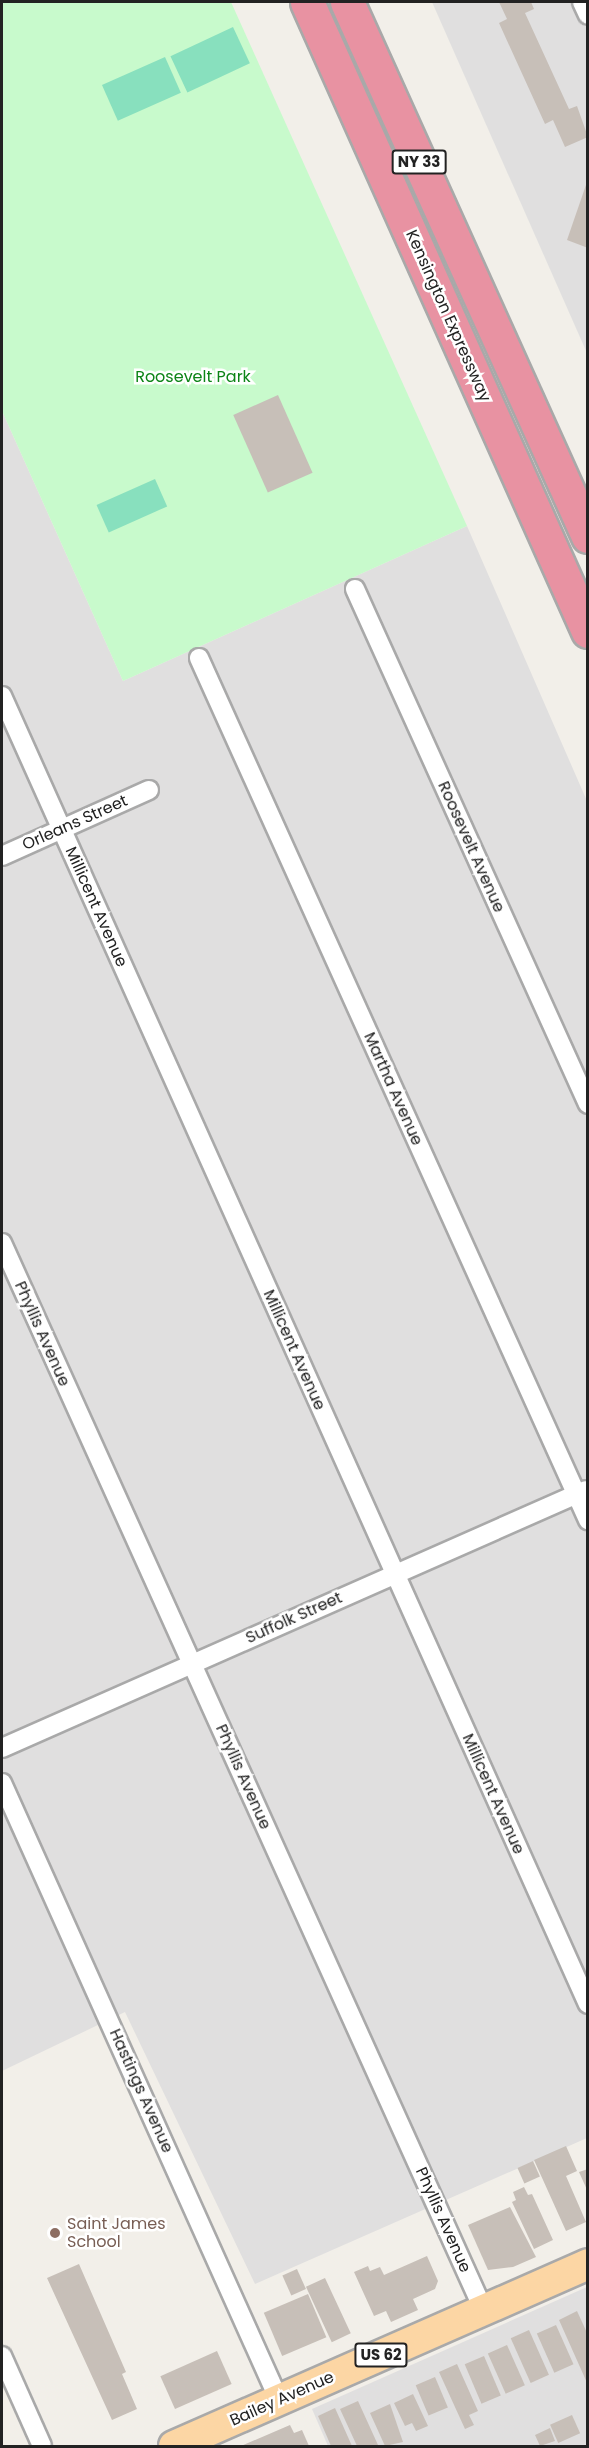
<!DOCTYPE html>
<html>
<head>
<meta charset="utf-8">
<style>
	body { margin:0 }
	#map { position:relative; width:589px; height:2448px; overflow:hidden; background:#f2efe9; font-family:Poppins,sans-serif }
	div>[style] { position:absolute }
	.residential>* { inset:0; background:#e0dfdf }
	.park>* { inset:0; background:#c8facc }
	.pitch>* { inset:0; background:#88e0be; transform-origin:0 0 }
	.building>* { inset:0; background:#c7bfb8; transform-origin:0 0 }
	.roads { filter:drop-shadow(2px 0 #a9a9a9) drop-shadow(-2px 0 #a9a9a9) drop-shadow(0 2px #a9a9a9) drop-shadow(0 -2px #a9a9a9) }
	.minor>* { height:18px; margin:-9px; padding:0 9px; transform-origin:9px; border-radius:9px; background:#fff }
	.primary>* { height:30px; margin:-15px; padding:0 15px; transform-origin:15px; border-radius:15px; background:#fcd6a4 }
	.motorway>* { height:33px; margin:-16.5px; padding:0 16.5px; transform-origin:16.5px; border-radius:16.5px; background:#e892a2 }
	.dots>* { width:16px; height:16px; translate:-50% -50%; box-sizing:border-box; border:3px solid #fff; border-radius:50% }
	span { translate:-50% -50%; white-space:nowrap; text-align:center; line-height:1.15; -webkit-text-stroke:5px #fff; paint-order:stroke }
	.shield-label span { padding:2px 4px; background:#fff; border:2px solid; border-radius:4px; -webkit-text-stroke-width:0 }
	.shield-label { font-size:15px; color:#222; font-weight:700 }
	.street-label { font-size:16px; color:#222 }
	.park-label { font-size:16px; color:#0c8416 }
	.education-label { font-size:16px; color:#785e54 }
	.left { translate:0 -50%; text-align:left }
	.frame { position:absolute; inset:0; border:3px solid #222; pointer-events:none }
</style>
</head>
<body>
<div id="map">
	<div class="residential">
		<i style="clip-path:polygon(432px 2px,587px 2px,587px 353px)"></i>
		<i style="clip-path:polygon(2px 411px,123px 681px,467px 526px,587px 801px,587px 2138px,255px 2284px,125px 2012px,2px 2071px)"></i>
		<i style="clip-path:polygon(587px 2287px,587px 2446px,328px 2446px,312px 2409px)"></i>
	</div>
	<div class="park">
		<i style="clip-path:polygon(2px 2px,231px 2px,467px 526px,123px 681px,2px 411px)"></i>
	</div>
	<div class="pitch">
		<i style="left:233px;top:27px;width:40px;height:69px;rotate:65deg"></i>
		<i style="left:165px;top:57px;width:39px;height:69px;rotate:66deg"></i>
		<i style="left:155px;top:479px;width:30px;height:64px;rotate:66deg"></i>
	</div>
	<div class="building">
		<i style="clip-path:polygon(499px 2px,531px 2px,534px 9px,525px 13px,569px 109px,577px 106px,588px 137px,565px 147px,553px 120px,545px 124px,499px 23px,507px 19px)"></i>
		<i style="clip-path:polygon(587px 182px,588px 182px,588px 248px,567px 240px)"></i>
		<i style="left:278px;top:395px;width:85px;height:49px;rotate:66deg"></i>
		<i style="clip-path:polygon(566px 2146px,577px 2171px,566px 2176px,586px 2222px,566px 2231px,534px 2160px)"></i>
		<i style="left:533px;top:2161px;width:17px;height:17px;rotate:66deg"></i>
		<i style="clip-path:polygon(588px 2169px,588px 2192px,579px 2172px)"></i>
		<i style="clip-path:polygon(524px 2187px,528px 2195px,532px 2194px,553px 2240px,534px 2249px,512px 2202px,516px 2200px,513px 2192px)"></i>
		<i style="clip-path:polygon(510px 2207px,536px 2257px,513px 2267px,488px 2270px,468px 2225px)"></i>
		<i style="clip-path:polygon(427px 2256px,438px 2281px,435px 2289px,413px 2299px,418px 2310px,391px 2322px,386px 2311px,374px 2316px,354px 2272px,368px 2266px,370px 2271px,380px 2267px,384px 2275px)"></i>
		<i style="clip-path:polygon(79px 2264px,126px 2372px,122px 2374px,137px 2409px,112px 2420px,47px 2278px)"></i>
		<i style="left:297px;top:2269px;width:22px;height:16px;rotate:66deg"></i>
		<i style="left:325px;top:2278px;width:61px;height:21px;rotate:65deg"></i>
		<i style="left:308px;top:2294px;width:47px;height:48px;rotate:67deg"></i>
		<i style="clip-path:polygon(577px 2311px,588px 2335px,588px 2385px,559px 2320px)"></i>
		<i style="left:556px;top:2325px;width:43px;height:21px;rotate:66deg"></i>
		<i style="left:529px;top:2330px;width:49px;height:20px;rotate:66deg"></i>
		<i style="left:507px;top:2345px;width:44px;height:21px;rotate:66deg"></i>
		<i style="left:217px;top:2351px;width:36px;height:62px;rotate:66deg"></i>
		<i style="left:484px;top:2356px;width:43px;height:21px;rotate:67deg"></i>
		<i style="clip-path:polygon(457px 2364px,478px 2411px,469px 2415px,474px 2425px,465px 2429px,439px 2372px)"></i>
		<i style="left:435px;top:2377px;width:33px;height:21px;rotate:67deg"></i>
		<i style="clip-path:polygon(413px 2394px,428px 2426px,416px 2431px,412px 2423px,405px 2426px,394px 2403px)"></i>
		<i style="clip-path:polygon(358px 2401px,378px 2445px,373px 2446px,357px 2446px,340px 2409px)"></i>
		<i style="clip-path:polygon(390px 2404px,403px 2442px,385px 2446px,370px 2413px)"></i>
		<i style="clip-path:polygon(335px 2408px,352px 2446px,331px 2446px,318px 2416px)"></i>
		<i style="left:572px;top:2415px;width:20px;height:24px;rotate:66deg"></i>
		<i style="clip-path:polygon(290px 2425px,294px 2433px,302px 2430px,309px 2446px,241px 2446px)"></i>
		<i style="clip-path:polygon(550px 2428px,555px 2441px,540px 2446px,535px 2435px)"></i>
	</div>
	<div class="roads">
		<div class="minor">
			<i style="left:582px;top:2px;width:14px;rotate:65deg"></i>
			<i style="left:355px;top:589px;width:565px;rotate:65.66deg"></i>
			<i style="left:199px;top:658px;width:946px;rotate:65.71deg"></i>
			<i style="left:2px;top:696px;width:1433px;rotate:65.87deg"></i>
			<i style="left:2px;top:856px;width:161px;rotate:-24.2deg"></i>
			<i style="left:2px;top:1243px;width:1172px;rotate:65.71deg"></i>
			<i style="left:2px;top:1748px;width:638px;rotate:-23.83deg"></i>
			<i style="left:2px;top:1783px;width:676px;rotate:65.82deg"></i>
			<i style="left:2px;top:2356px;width:98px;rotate:66deg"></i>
		</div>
		<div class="primary">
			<i style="left:174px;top:2446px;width:452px;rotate:-23.7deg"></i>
		</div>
		<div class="motorway">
			<i style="left:307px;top:2px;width:689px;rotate:65.93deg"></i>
			<i style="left:347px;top:2px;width:586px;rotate:65.71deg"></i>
		</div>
	</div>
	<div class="dots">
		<i style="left:55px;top:2233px;background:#8d6e63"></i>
	</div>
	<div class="shield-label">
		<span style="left:419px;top:162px">NY 33</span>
		<span style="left:381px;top:2355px">US 62</span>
	</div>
	<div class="street-label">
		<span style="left:448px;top:316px;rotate:66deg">Kensington Expressway</span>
		<span style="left:75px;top:823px;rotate:-24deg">Orleans Street</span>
		<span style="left:471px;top:847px;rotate:66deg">Roosevelt Avenue</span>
		<span style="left:96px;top:907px;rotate:66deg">Millicent Avenue</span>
		<span style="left:393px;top:1089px;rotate:66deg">Martha Avenue</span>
		<span style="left:42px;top:1334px;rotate:66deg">Phyllis Avenue</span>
		<span style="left:294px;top:1350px;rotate:66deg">Millicent Avenue</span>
		<span style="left:294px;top:1618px;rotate:-24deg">Suffolk Street</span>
		<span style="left:243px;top:1777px;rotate:66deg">Phyllis Avenue</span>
		<span style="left:493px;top:1794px;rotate:66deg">Millicent Avenue</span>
		<span style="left:141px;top:2091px;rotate:66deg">Hastings Avenue</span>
		<span style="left:443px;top:2220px;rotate:66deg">Phyllis Avenue</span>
		<span style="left:282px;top:2399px;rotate:-24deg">Bailey Avenue</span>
	</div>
	<div class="park-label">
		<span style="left:193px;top:377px">Roosevelt Park</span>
	</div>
	<div class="education-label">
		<span class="left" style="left:67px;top:2233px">Saint James<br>School</span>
	</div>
	<div class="frame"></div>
</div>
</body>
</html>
